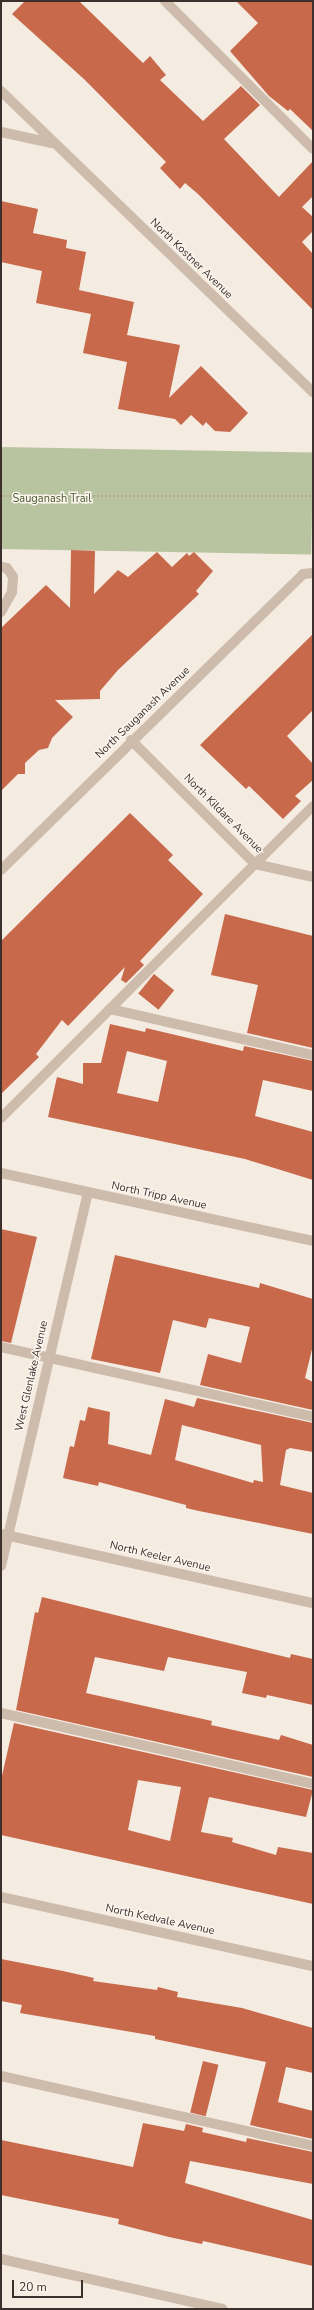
<!DOCTYPE html>
<html>
<head>
<meta charset="utf-8">
<style>
	body { margin:0 }
	#map { position:relative; width:314px; height:2310px; overflow:hidden; background:#f4ebe1; font-family:"Nunito Sans",sans-serif }
	div>[style] { position:absolute }
	.green>* { inset:0; background:#b8c4a0; transform-origin:0 0 }
	.building>* { inset:0; background:#c8694b; transform-origin:0 0 }
	.path>* { height:2.5px; margin-top:-1.25px; transform-origin:0; background:repeating-linear-gradient(90deg,#b9a596 0 2px,transparent 0 4px) }
	.lane>* { height:10px; margin:-5px; padding:0 5px; transform-origin:5px; border-radius:5px; background:#cdbbac }
	.street>* { height:10px; margin:-5px; padding:0 5px; transform-origin:5px; border-radius:5px; background:#cdbbac }
	span { translate:-50% -50%; white-space:nowrap; text-align:center; line-height:1.15; -webkit-text-stroke:3px #fbf5ee; paint-order:stroke }
	.street-label { font-size:11px; color:#3b302b }
	.park-label { font-size:11px; color:#4a5a2e }
	.frame { position:absolute; inset:0; border:2px solid #3b302b; pointer-events:none }
	.scale { position:absolute; left:12px; top:2280px; width:71px; height:18px; box-sizing:border-box; border:2px solid #3b302b; border-top:0; padding-left:5px; font-size:12px; line-height:14px; white-space:nowrap; color:#3b302b; -webkit-text-stroke:3px #fbf5ee; paint-order:stroke }
</style>
</head>
<body>
<div id="map">
	<div class="green">
		<i style="left:1px;top:447px;width:312px;height:102px;rotate:1deg"></i>
	</div>
	<div class="building">
		<i style="clip-path:polygon(25px 1px,79px 1px,143px 63px,150px 56px,166px 75px,160px 80px,203px 121px,241px 86px,260px 105px,224px 139px,279px 197px,313px 161px,313px 196px,302px 207px,313px 217px,313px 231px,302px 242px,313px 254px,313px 310px,198px 194px,185px 183px,180px 189px,160px 168px,166px 162px,85px 80px,12px 14px)"></i>
		<i style="clip-path:polygon(236px 1px,313px 1px,313px 131px,290px 109px,288px 111px,269px 96px,230px 51px,258px 23px)"></i>
		<i style="clip-path:polygon(1px 201px,38px 209px,33px 233px,67px 240px,66px 248px,86px 252px,79px 290px,134px 302px,127px 335px,180px 345px,169px 398px,201px 366px,248px 413px,230px 432px,215px 431px,206px 422px,203px 426px,191px 415px,181px 425px,175px 419px,118px 409px,127px 362px,83px 353px,91px 314px,36px 303px,42px 271px,1px 262px)"></i>
		<i style="clip-path:polygon(71px 550px,95px 551px,94px 594px,118px 570px,128px 577px,157px 552px,172px 567px,187px 553px,189px 556px,194px 552px,213px 571px,196px 591px,199px 594px,118px 670px,100px 691px,100px 699px,55px 700px,73px 717px,52px 738px,48px 748px,39px 750px,25px 763px,25px 774px,18px 774px,1px 791px,1px 628px,46px 585px,70px 608px)"></i>
		<i style="clip-path:polygon(313px 634px,313px 710px,287px 736px,313px 764px,313px 780px,295px 796px,301px 801px,283px 819px,249px 786px,246px 789px,200px 745px)"></i>
		<i style="clip-path:polygon(130px 813px,173px 855px,168px 860px,203px 894px,140px 961px,144px 965px,126px 983px,121px 980px,125px 967px,68px 1026px,62px 1020px,36px 1054px,39px 1057px,1px 1094px,1px 941px)"></i>
		<i style="clip-path:polygon(225px 914px,313px 936px,313px 1048px,247px 1033px,258px 985px,211px 975px)"></i>
		<i style="left:154px;top:974px;width:26px;height:25px;rotate:39deg"></i>
		<i style="clip-path:polygon(evenodd,110px 1024px,145px 1032px,146px 1028px,243px 1051px,244px 1046px,313px 1061px,313px 1091px,263px 1080px,255px 1116px,313px 1132px,313px 1180px,245px 1159px,48px 1117px,57px 1077px,83px 1084px,83px 1063px,101px 1063px,110px 1024px,127px 1051px,167px 1061px,158px 1102px,117px 1093px,127px 1051px)"></i>
		<i style="clip-path:polygon(1px 1229px,37px 1237px,11px 1343px,1px 1341px)"></i>
		<i style="clip-path:polygon(115px 1255px,259px 1288px,260px 1283px,313px 1299px,313px 1345px,305px 1378px,313px 1382px,313px 1410px,200px 1385px,208px 1354px,241px 1363px,250px 1327px,209px 1318px,206px 1328px,173px 1320px,160px 1373px,91px 1359px)"></i>
		<i style="clip-path:polygon(evenodd,197px 1398px,313px 1423px,313px 1452px,290px 1448px,286px 1450px,280px 1485px,313px 1493px,313px 1534px,199px 1511px,186px 1508px,186px 1505px,99px 1482px,98px 1486px,63px 1478px,70px 1446px,74px 1447px,80px 1420px,85px 1421px,88px 1407px,110px 1412px,108px 1444px,151px 1455px,165px 1399px,194px 1407px,197px 1398px,182px 1425px,261px 1445px,263px 1482px,254px 1480px,253px 1483px,175px 1460px,182px 1425px)"></i>
		<i style="clip-path:polygon(42px 1597px,290px 1658px,291px 1654px,313px 1659px,313px 1705px,267px 1695px,266px 1698px,242px 1693px,247px 1672px,168px 1657px,164px 1671px,95px 1657px,86px 1693px,212px 1721px,211px 1725px,279px 1740px,281px 1735px,313px 1745px,313px 1777px,16px 1710px,35px 1612px,38px 1613px)"></i>
		<i style="clip-path:polygon(evenodd,14px 1723px,313px 1790px,306px 1817px,209px 1797px,201px 1832px,233px 1838px,232px 1842px,276px 1855px,278px 1847px,313px 1853px,313px 1904px,1px 1835px,1px 1780px,14px 1723px,138px 1780px,181px 1787px,170px 1841px,128px 1830px,138px 1780px)"></i>
		<i style="clip-path:polygon(1px 1959px,63px 1971px,94px 1978px,93px 1981px,157px 1990px,158px 1987px,178px 1992px,177px 1997px,242px 2008px,313px 2028px,313px 2073px,286px 2067px,278px 2102px,313px 2111px,313px 2139px,250px 2125px,266px 2062px,155px 2039px,155px 2036px,20px 2013px,22px 2005px,1px 2001px)"></i>
		<i style="left:203px;top:2061px;width:16px;height:53px;rotate:14deg"></i>
		<i style="clip-path:polygon(143px 2123px,184px 2131px,186px 2124px,203px 2128px,202px 2132px,246px 2142px,247px 2138px,313px 2152px,313px 2184px,190px 2161px,185px 2183px,313px 2220px,313px 2266px,203px 2241px,202px 2244px,169px 2237px,118px 2224px,119px 2219px,1px 2195px,1px 2140px,133px 2167px)"></i>
	</div>
	<div class="path">
		<i style="left:1px;top:496px;width:312px"></i>
	</div>
	<div class="lane">
		<i style="left:165px;top:1px;width:209px;rotate:45deg"></i>
		<i style="left:1px;top:567px;width:6px;rotate:9deg"></i>
		<i style="left:7px;top:568px;width:11px;rotate:56deg"></i>
		<i style="left:13px;top:577px;width:15px;rotate:94deg"></i>
		<i style="left:12px;top:592px;width:23px;rotate:119deg"></i>
		<i style="left:110px;top:1009px;width:208px;rotate:12.8deg"></i>
		<i style="left:1px;top:1118px;width:441px;rotate:-45deg"></i>
		<i style="left:1px;top:1347px;width:320px;rotate:12.6deg"></i>
		<i style="left:1px;top:1713px;width:320px;rotate:12.8deg"></i>
		<i style="left:1px;top:2076px;width:320px;rotate:12.6deg"></i>
	</div>
	<div class="street">
		<i style="left:1px;top:91px;width:434px;rotate:44deg"></i>
		<i style="left:1px;top:132px;width:52px;rotate:12.2deg"></i>
		<i style="left:131px;top:740px;width:175px;rotate:45deg"></i>
		<i style="left:255px;top:864px;width:59px;rotate:12.6deg"></i>
		<i style="left:1px;top:870px;width:423px;rotate:-44.4deg"></i>
		<i style="left:303px;top:574px;width:10px;rotate:-6deg"></i>
		<i style="left:1px;top:1173px;width:319px;rotate:12.3deg"></i>
		<i style="left:1px;top:1534px;width:320px;rotate:12.5deg"></i>
		<i style="left:1px;top:1566px;width:383px;rotate:-76.9deg"></i>
		<i style="left:1px;top:1897px;width:320px;rotate:12.5deg"></i>
		<i style="left:1px;top:2259px;width:227px;rotate:12.7deg"></i>
	</div>
	<div class="street-label">
		<span style="left:191px;top:259px;rotate:44deg">North Kostner Avenue</span>
		<span style="left:143px;top:713px;rotate:-44deg">North Sauganash Avenue</span>
		<span style="left:223px;top:814px;rotate:45deg">North Kildare Avenue</span>
		<span style="left:159px;top:1196px;rotate:12deg">North Tripp Avenue</span>
		<span style="left:32px;top:1376px;rotate:-77deg">West Glenlake Avenue</span>
		<span style="left:160px;top:1557px;rotate:13deg">North Keeler Avenue</span>
		<span style="left:160px;top:1920px;rotate:12deg">North Kedvale Avenue</span>
	</div>
	<div class="park-label">
		<span style="left:52px;top:499px">Sauganash Trail</span>
	</div>
	<div class="frame"></div>
	<div class="scale">20 m</div>
</div>
</body>
</html>
